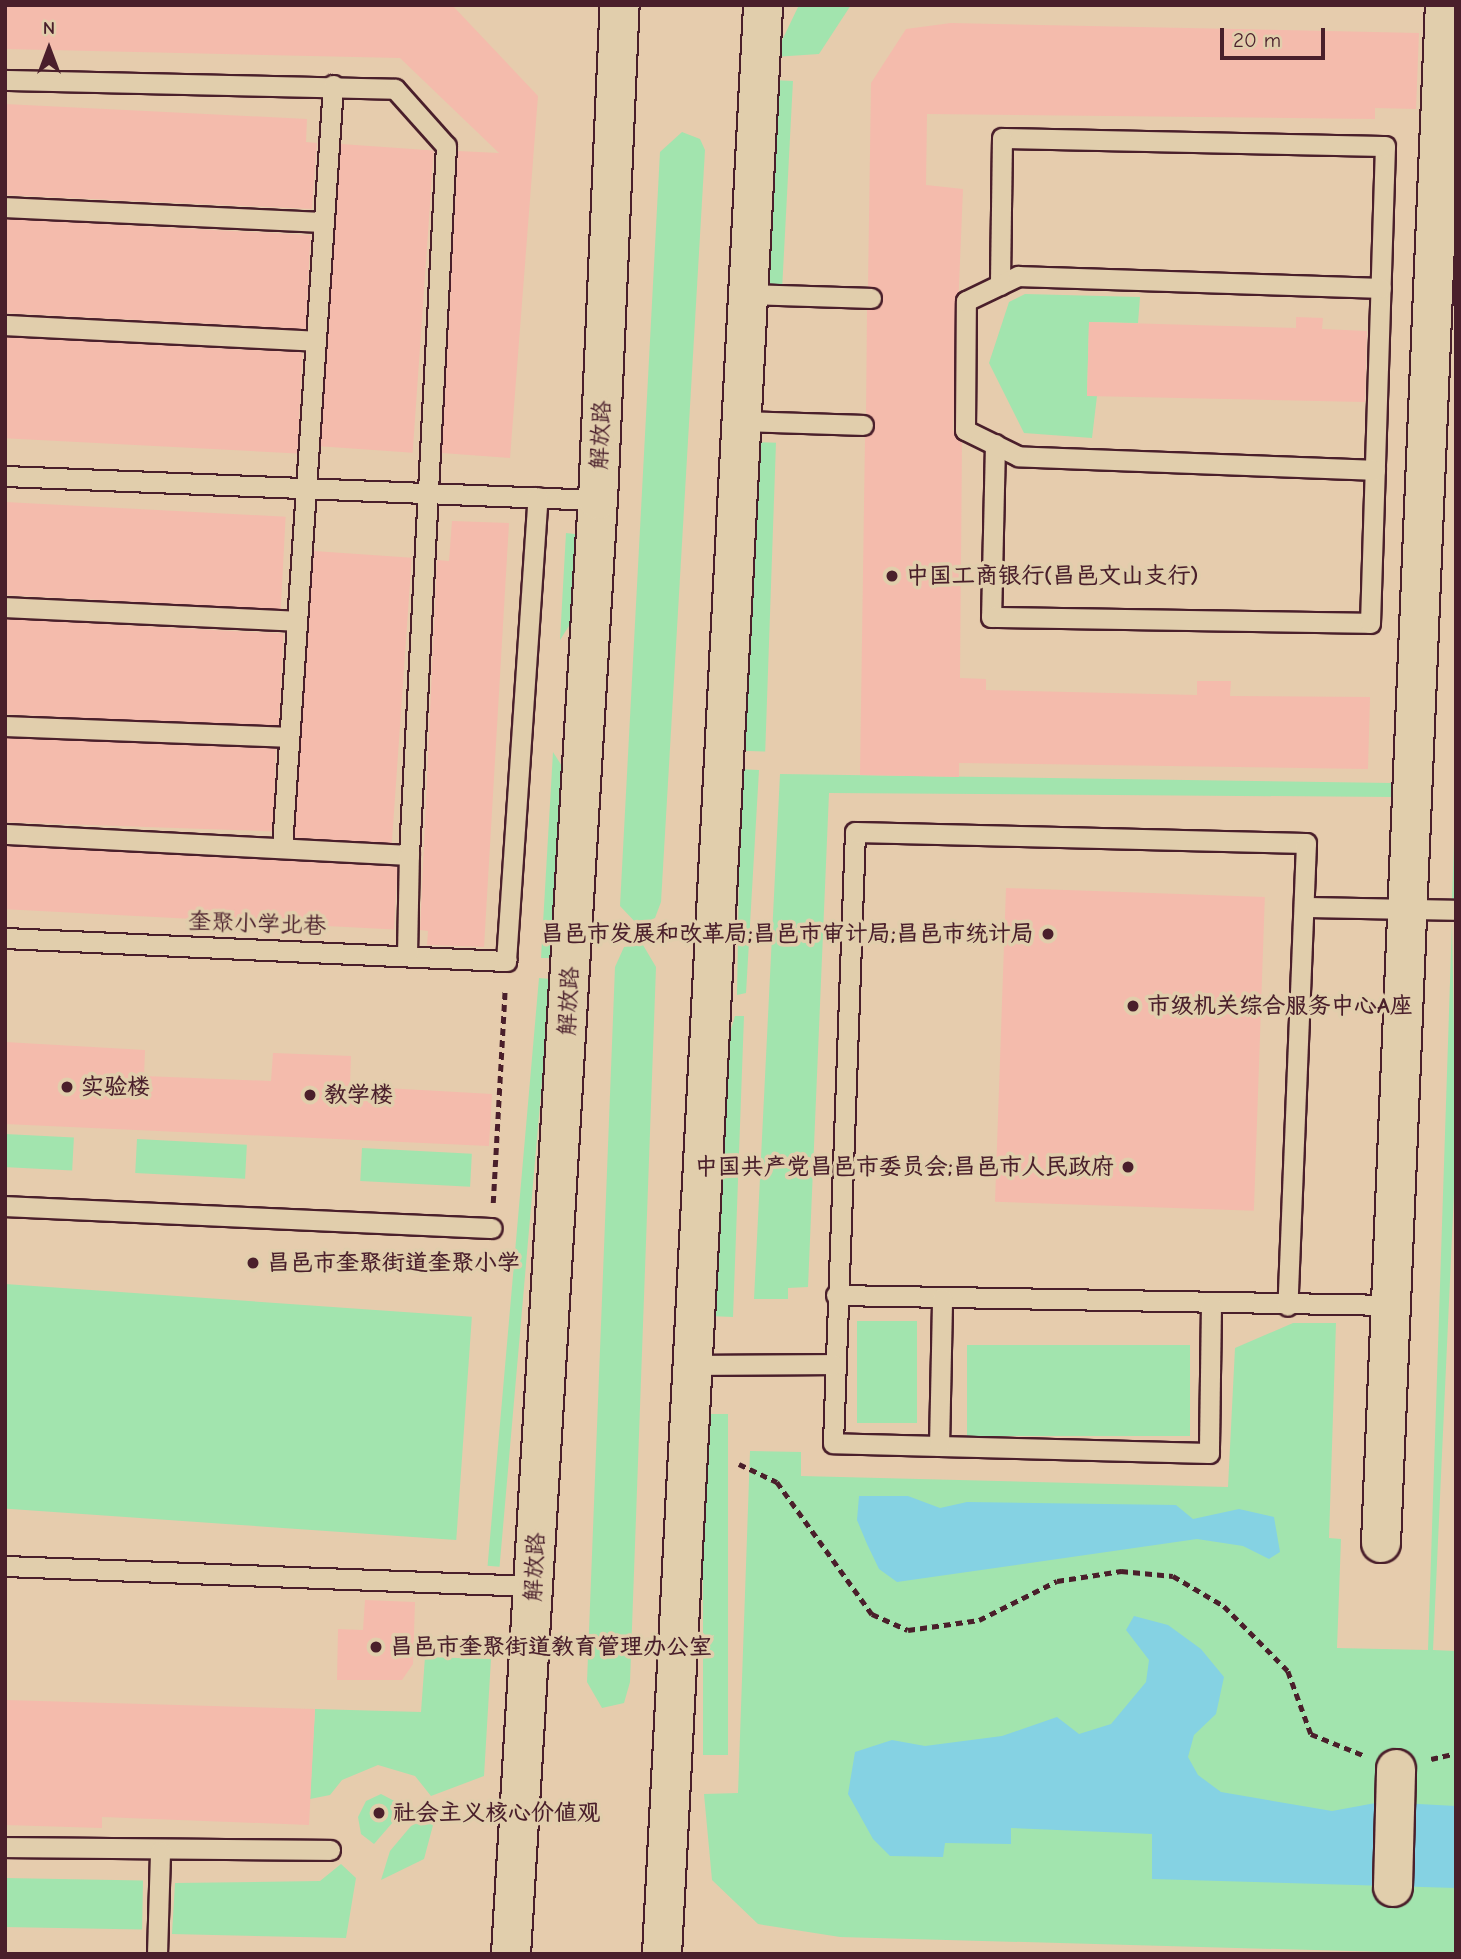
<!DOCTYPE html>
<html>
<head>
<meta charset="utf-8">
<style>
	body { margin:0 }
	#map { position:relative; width:1461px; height:1959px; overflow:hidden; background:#e6ccad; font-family:"Comic Neue","LXGW WenKai TC",sans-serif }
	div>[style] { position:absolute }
	.green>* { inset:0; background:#a2e4ae; transform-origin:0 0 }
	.water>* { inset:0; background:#85d2e3 }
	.building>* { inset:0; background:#f4bbac; transform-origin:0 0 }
	.path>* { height:4.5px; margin-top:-2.25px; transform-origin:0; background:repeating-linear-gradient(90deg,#4a1f2b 0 7px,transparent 0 12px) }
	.roads { filter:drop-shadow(2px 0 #4a1f2b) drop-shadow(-2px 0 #4a1f2b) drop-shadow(0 2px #4a1f2b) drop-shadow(0 -2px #4a1f2b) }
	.lane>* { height:19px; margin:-9.5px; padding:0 9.5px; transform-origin:9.5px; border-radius:9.5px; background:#e1ceac }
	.street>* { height:38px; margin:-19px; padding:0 19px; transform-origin:19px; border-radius:19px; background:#e1ceac }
	.secondary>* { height:38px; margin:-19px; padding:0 19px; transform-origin:19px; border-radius:19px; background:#e1ceac }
	.dots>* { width:19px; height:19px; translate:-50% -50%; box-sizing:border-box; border:4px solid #e1ceac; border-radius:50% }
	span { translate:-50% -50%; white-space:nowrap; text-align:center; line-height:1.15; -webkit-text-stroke:7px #e1ceac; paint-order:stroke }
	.street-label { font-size:23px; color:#4a1f2b }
	.poi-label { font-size:23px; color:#4a1f2b; font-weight:700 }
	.left { translate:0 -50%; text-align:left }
	.right { translate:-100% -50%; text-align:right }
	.frame { position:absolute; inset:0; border:7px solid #4a1f2b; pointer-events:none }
	.north { position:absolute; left:14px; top:14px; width:70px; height:70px; -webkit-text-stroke:5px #e1ceac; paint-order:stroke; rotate:0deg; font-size:19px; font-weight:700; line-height:28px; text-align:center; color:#4a1f2b }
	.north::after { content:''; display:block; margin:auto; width:24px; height:32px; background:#4a1f2b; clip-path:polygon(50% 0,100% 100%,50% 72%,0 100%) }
	.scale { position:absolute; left:1220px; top:28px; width:105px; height:32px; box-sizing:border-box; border:4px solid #4a1f2b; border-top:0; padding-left:9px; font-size:21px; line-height:24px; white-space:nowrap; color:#4a1f2b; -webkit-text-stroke:5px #e1ceac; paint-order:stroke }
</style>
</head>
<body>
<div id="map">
	<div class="green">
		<i style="clip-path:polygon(799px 5px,851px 5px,819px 54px,774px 57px)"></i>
		<i style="left:772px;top:80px;width:21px;height:204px;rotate:3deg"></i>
		<i style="clip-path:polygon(682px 132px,700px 139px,705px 150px,661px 902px,655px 918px,638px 925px,620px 906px,660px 152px)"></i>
		<i style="clip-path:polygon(1025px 294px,1140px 297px,1138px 323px,1089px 322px,1087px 396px,1097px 396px,1092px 438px,1024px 433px,989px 363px,1009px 302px)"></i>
		<i style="left:753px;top:442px;width:23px;height:309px;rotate:2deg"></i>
		<i style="clip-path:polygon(566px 533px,583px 535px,581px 607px,560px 640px)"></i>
		<i style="clip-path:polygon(553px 752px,567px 774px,554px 958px,541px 958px)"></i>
		<i style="clip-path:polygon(737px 769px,759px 770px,746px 993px,737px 995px,739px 876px,731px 841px)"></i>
		<i style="clip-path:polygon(780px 774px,1392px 783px,1395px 797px,829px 793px,808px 1287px,788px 1288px,788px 1299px,754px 1299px)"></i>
		<i style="clip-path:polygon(1456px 785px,1456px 900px,1452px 900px)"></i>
		<i style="clip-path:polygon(1452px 921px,1456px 1149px,1433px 1650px,1456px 1651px,1456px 1954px,840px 1937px,758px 1924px,712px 1880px,704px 1794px,738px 1793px,750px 1451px,801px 1452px,801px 1476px,1228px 1487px,1235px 1348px,1293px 1323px,1336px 1323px,1329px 1538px,1341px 1539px,1337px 1648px,1428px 1650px)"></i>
		<i style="clip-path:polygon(643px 945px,656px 967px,630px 1682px,624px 1703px,602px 1708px,587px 1682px,615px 967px,624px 947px)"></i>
		<i style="left:539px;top:978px;width:12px;height:590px;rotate:5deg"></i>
		<i style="clip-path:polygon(735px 1016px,744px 1016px,733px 1317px,709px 1316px,720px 1066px)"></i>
		<i style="left:5px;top:1134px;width:69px;height:33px;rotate:3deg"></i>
		<i style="left:137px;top:1139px;width:110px;height:34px;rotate:3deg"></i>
		<i style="left:362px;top:1148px;width:110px;height:33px;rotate:3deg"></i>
		<i style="left:5px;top:1284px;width:468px;height:224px;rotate:4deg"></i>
		<i style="left:857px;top:1321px;width:60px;height:102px"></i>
		<i style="left:967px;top:1345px;width:223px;height:91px"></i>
		<i style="left:703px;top:1414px;width:25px;height:341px"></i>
		<i style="clip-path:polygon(425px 1657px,491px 1659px,484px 1776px,431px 1796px,415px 1776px,378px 1765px,342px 1780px,330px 1795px,310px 1799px,315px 1709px,421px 1712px)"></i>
		<i style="clip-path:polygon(381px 1794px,406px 1807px,374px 1844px,361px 1834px,358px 1817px,366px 1801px)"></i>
		<i style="clip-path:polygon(436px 1814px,424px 1859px,381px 1880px,390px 1851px,411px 1826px)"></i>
		<i style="clip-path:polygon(341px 1864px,356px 1878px,346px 1938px,172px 1934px,175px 1883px,320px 1881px)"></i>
		<i style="left:5px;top:1878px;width:138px;height:49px;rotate:1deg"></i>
	</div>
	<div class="water">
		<i style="clip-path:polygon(859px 1496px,908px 1496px,940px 1508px,967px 1502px,1176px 1505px,1193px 1519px,1239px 1509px,1274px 1517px,1280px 1552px,1269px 1559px,1243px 1546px,1197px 1539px,897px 1582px,879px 1569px,867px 1544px,857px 1520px)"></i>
		<i style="clip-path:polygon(1134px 1616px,1168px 1625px,1201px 1649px,1224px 1677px,1216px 1714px,1194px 1735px,1188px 1757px,1198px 1775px,1221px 1792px,1332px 1811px,1381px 1802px,1456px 1806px,1456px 1888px,1152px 1879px,1152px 1834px,1011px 1828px,1011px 1844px,945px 1843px,943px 1857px,890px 1856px,873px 1839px,848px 1794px,855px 1752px,892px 1740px,925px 1746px,1002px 1736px,1057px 1717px,1079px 1734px,1111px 1724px,1146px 1682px,1149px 1660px,1126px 1630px)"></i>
	</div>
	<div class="building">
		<i style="clip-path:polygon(5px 5px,452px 5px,538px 96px,510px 458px,442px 453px,458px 151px,499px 153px,400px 58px,5px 49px)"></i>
		<i style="clip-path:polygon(951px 23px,1419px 33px,1416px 109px,1375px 108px,1375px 119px,927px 114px,926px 185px,963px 189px,953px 430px,962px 442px,960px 678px,986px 679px,986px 690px,1197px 695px,1197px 681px,1231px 681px,1230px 696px,1370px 697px,1368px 769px,959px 763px,959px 777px,860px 775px,865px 437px,875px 425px,866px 413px,867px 310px,883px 298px,868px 286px,871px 83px,906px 29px)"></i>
		<i style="clip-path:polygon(5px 104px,307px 119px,306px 142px,317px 143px,312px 209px,5px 195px)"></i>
		<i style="left:341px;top:144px;width:93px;height:303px;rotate:4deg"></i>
		<i style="left:5px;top:219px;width:306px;height:94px;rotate:3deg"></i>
		<i style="clip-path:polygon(1296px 317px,1323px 318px,1322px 329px,1367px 331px,1365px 402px,1087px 396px,1089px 322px,1296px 328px)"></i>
		<i style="left:5px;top:337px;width:298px;height:101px;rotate:3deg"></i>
		<i style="left:5px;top:502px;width:281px;height:93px;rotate:3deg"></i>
		<i style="clip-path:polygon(452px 521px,509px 523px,484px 947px,427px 945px,428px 931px,420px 930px,437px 560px,449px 561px)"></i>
		<i style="left:314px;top:551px;width:98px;height:287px;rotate:4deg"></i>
		<i style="left:5px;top:619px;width:279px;height:95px;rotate:3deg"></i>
		<i style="left:5px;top:738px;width:271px;height:84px;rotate:2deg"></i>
		<i style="left:5px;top:846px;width:393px;height:63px;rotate:3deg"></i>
		<i style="left:1006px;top:888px;width:259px;height:314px;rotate:2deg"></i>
		<i style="clip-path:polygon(5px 1042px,145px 1050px,144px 1076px,271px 1081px,273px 1053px,351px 1056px,350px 1086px,492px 1094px,489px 1146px,5px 1124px)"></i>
		<i style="clip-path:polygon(365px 1600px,415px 1602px,413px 1664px,402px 1680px,337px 1680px,338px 1629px,363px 1630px)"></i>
		<i style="clip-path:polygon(5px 1700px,315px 1709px,309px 1825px,102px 1817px,102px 1828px,5px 1825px)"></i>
	</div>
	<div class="path">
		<i style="left:493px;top:1203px;width:215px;rotate:-86.8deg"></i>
		<i style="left:739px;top:1464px;width:42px;rotate:25.3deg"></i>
		<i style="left:777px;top:1482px;width:163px;rotate:54.3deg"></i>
		<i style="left:872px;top:1614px;width:39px;rotate:24deg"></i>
		<i style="left:908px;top:1630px;width:72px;rotate:-8deg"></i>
		<i style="left:979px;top:1620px;width:87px;rotate:-26.6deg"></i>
		<i style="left:1057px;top:1581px;width:65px;rotate:-8.9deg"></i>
		<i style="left:1121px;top:1571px;width:52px;rotate:5.5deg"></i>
		<i style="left:1173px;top:1576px;width:59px;rotate:30.5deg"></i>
		<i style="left:1224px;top:1606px;width:91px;rotate:45.4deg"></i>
		<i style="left:1288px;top:1671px;width:67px;rotate:69.9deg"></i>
		<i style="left:1311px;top:1734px;width:56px;rotate:22deg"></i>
		<i style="left:1431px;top:1759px;width:26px;rotate:-13deg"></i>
	</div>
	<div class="roads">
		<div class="lane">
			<i style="left:5px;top:80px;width:390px;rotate:1.3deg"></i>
			<i style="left:395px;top:89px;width:76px;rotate:48.2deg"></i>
			<i style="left:446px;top:146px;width:710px;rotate:92.99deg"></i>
			<i style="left:409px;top:855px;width:405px;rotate:-177deg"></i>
			<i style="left:5px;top:207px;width:319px;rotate:2.7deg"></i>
			<i style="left:749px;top:294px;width:122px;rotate:1.9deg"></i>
			<i style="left:5px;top:325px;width:311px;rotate:2.9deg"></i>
			<i style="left:743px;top:421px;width:120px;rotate:1.9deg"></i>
			<i style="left:995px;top:444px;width:173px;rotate:91.3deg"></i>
			<i style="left:991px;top:617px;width:379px;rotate:0.9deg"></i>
			<i style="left:1370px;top:623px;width:477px;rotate:-88.2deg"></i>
			<i style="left:1385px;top:146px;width:383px;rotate:-178.8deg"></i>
			<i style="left:1002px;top:138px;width:147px;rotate:90.8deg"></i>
			<i style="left:1375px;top:470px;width:357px;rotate:-177.8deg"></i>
			<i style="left:1018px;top:456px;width:59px;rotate:-153.9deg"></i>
			<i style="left:965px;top:430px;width:129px;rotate:-89.6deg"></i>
			<i style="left:966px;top:301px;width:58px;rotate:-25.7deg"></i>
			<i style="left:1018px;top:276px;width:363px;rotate:1.9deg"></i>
			<i style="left:5px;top:476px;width:593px;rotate:2.32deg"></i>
			<i style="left:5px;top:607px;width:292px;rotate:2.7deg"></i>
			<i style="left:5px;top:726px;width:284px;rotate:2.2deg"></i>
			<i style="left:282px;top:847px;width:764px;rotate:-86.17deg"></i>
			<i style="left:1304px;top:907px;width:152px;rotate:1.1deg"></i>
			<i style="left:5px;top:938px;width:502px;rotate:2.63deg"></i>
			<i style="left:506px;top:961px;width:465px;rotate:-86.1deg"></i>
			<i style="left:407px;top:955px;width:100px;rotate:-88.9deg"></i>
			<i style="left:5px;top:1206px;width:487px;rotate:2.6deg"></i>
			<i style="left:836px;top:1295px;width:554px;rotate:1.03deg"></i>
			<i style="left:1211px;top:1304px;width:149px;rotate:90.8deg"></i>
			<i style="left:1209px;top:1453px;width:376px;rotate:-178.5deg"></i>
			<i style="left:833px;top:1443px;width:611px;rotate:-87.94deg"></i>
			<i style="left:855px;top:832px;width:451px;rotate:1.4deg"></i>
			<i style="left:1306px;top:843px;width:463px;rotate:92.3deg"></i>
			<i style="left:694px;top:1365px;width:139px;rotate:-0.4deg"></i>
			<i style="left:939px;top:1446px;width:148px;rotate:-88.8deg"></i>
			<i style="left:5px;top:1566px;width:529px;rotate:2.17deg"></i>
			<i style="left:5px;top:1847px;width:325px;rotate:0.5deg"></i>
			<i style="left:157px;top:1954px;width:103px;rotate:-88.3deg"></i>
		</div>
		<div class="street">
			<i style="left:1381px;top:1543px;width:1539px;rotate:-87.62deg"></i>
			<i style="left:1393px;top:1887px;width:118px;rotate:-88.5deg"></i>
		</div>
		<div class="secondary">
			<i style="left:511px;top:1954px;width:1457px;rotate:-86.58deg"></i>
			<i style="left:598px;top:500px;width:495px;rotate:-87.5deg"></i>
			<i style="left:662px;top:1954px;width:1952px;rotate:-87.03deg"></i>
		</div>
	</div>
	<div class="dots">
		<i style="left:892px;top:576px;background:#4a1f2b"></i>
		<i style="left:1048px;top:934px;background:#4a1f2b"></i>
		<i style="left:1133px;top:1006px;background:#4a1f2b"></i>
		<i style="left:67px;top:1087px;background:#4a1f2b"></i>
		<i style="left:310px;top:1095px;background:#4a1f2b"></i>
		<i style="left:1128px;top:1167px;background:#4a1f2b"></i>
		<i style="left:253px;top:1263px;background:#4a1f2b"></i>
		<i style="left:376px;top:1647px;background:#4a1f2b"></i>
		<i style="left:379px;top:1813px;background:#4a1f2b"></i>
	</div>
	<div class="street-label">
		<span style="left:601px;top:435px;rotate:-87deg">解放路</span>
		<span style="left:257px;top:924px;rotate:2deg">奎聚小学北巷</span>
		<span style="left:569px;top:1001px;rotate:-87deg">解放路</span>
		<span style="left:535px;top:1567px;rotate:-87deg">解放路</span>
	</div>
	<div class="poi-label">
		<span class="left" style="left:906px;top:576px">中国工商银行(昌邑文山支行)</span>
		<span class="right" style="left:1034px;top:934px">昌邑市发展和改革局;昌邑市审计局;昌邑市统计局</span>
		<span class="left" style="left:1147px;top:1006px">市级机关综合服务中心A座</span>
		<span class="left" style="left:81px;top:1087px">实验楼</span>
		<span class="left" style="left:324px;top:1095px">教学楼</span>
		<span class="right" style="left:1114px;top:1167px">中国共产党昌邑市委员会;昌邑市人民政府</span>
		<span class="left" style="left:267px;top:1263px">昌邑市奎聚街道奎聚小学</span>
		<span class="left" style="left:390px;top:1647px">昌邑市奎聚街道教育管理办公室</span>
		<span class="left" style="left:393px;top:1813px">社会主义核心价值观</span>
	</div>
	<div class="frame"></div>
	<div class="north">N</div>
	<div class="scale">20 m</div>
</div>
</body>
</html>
